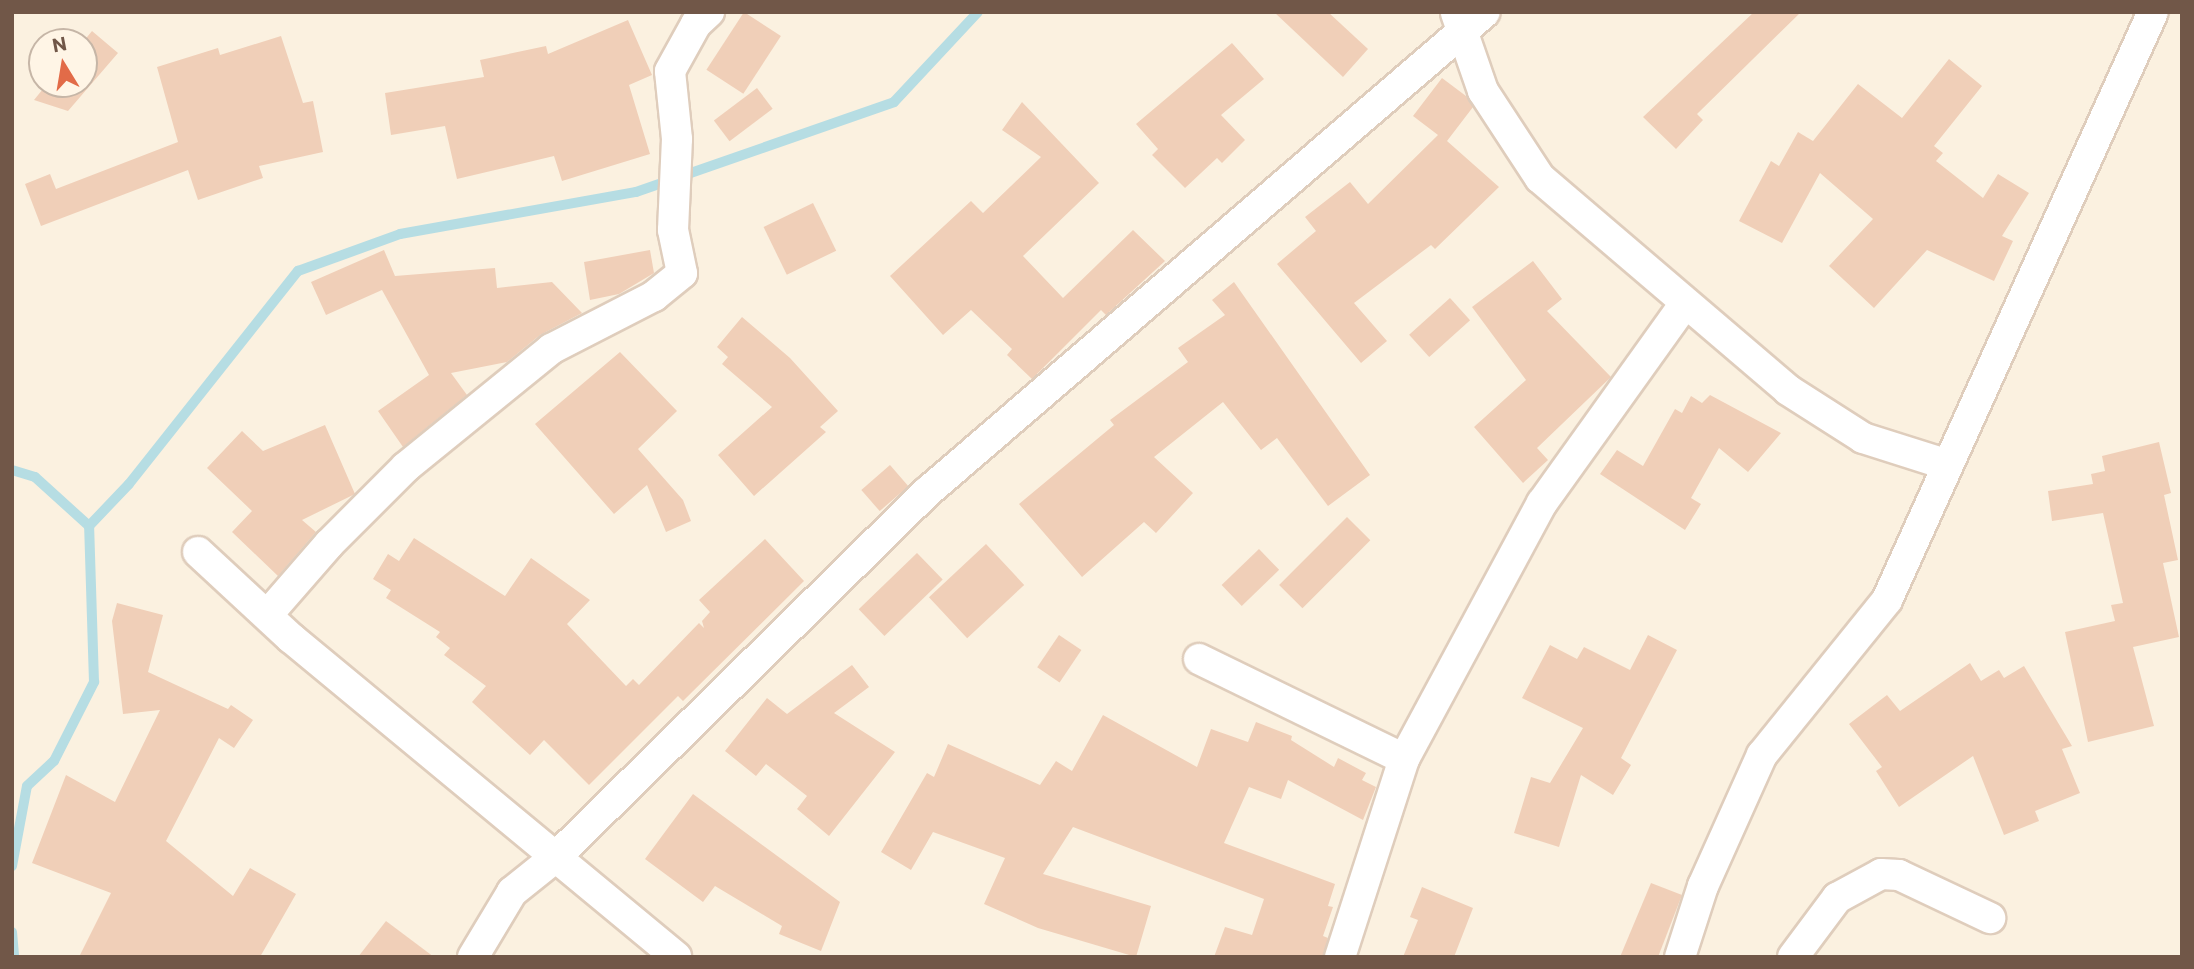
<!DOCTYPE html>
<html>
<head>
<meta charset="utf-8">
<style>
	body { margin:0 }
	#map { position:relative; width:2194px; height:969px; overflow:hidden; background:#fbf1e0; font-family:Commissioner,sans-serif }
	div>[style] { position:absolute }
	.stream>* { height:10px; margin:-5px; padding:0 5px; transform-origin:5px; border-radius:5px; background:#b6dde3 }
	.building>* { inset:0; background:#f0cfb8; transform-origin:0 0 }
	.roads { filter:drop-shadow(2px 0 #dfcdbc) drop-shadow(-2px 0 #dfcdbc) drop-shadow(0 2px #dfcdbc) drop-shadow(0 -2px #dfcdbc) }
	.street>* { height:30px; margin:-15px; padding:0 15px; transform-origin:15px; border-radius:15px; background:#fff }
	span { translate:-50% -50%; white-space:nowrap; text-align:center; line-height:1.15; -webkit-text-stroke:7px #fff5e6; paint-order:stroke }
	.frame { position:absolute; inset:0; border:14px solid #715748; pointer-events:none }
	.north { position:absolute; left:28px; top:28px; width:70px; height:70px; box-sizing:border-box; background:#fff5e6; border:2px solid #c6b6a7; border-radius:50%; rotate:349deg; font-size:19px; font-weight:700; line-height:28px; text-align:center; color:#715748 }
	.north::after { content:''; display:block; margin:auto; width:24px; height:32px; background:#e26b48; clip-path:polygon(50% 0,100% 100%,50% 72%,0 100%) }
</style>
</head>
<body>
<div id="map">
	<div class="stream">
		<i style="left:12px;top:470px;width:24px;rotate:17deg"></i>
		<i style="left:35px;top:477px;width:73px;rotate:42.2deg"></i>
		<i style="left:12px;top:866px;width:81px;rotate:-79.4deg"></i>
		<i style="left:27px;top:786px;width:37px;rotate:-43deg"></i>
		<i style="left:54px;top:761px;width:89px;rotate:-63.1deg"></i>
		<i style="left:94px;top:682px;width:156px;rotate:-91.8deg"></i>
		<i style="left:89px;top:526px;width:58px;rotate:-46.4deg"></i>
		<i style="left:129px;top:484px;width:272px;rotate:-51.6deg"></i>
		<i style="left:298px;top:271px;width:109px;rotate:-19.9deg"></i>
		<i style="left:400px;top:234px;width:240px;rotate:-10.1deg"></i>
		<i style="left:636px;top:192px;width:273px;rotate:-19.2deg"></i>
		<i style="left:894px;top:102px;width:123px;rotate:-47deg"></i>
		<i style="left:12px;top:932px;width:25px;rotate:85deg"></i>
	</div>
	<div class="building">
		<i style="left:744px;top:12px;width:44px;height:69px;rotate:33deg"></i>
		<i style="clip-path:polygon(1274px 12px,1328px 12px,1368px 49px,1343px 77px)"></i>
		<i style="clip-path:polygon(1754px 12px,1801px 12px,1697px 114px,1703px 120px,1676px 149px,1643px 117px)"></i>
		<i style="clip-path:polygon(628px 20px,652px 75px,629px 85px,650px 154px,562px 181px,554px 156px,457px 179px,445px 126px,391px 135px,385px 93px,484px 77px,480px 60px,546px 46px,548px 54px)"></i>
		<i style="clip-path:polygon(92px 31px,118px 53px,68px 111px,34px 100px,47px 84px,84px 84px,83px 42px)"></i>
		<i style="clip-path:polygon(281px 36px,303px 103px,313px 101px,323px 152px,259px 166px,263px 178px,198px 200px,188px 170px,41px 226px,25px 184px,50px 174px,56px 189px,178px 142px,157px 67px,218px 48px,220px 55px)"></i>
		<i style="clip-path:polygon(1232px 43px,1264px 79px,1221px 115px,1245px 140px,1222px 163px,1217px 158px,1185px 188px,1152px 155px,1158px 149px,1136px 124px)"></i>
		<i style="clip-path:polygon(1949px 59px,1982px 86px,1934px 146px,1943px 153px,1936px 161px,1983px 198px,1998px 174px,2029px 193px,2002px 236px,2013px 241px,1994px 281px,1927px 250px,1874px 308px,1829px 266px,1873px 219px,1820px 173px,1782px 243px,1739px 221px,1771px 161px,1779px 166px,1798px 132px,1813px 141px,1858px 84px,1902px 118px)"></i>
		<i style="clip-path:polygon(1442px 78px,1466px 96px,1473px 107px,1447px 141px,1499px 187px,1435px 249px,1431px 245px,1354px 303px,1387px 341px,1361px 363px,1277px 264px,1316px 231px,1305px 217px,1350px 182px,1368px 204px,1438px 135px,1413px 116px)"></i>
		<i style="left:757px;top:88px;width:26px;height:54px;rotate:53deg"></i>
		<i style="clip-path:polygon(1022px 102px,1099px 183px,1023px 256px,1063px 298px,1133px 230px,1165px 261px,1106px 315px,1101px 310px,1032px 379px,1007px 355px,1012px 349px,971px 310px,943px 335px,890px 276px,971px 201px,983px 213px,1041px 157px,1002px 130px)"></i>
		<i style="left:813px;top:203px;width:53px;height:55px;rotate:64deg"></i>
		<i style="clip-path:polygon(384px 250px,395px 276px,495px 268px,497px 288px,552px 282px,582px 313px,540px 335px,507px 362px,451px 373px,467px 395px,403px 447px,378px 411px,429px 375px,382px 290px,326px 315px,311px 282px)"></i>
		<i style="clip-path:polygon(650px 250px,654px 273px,619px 294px,590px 300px,584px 262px)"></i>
		<i style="clip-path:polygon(1533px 261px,1562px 299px,1547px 311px,1611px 377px,1537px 448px,1548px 460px,1523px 483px,1474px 427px,1526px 380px,1472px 307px)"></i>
		<i style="clip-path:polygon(1234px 282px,1370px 475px,1328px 506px,1277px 438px,1261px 450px,1223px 402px,1154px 457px,1193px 493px,1156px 533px,1144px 522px,1082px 577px,1019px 504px,1114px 425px,1110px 420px,1188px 362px,1178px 348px,1225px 315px,1212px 300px)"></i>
		<i style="left:1450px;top:298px;width:30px;height:55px;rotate:48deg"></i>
		<i style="clip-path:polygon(742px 317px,790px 358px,838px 411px,820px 427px,826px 432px,754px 496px,718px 455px,772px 407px,722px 364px,728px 357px,717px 347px)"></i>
		<i style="clip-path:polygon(620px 352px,677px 411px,638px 449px,683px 500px,691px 521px,666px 532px,647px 485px,614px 514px,535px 424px)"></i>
		<i style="clip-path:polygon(1710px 395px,1781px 433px,1748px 472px,1719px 448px,1691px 498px,1701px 504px,1685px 530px,1600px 474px,1617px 450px,1643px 466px,1675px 409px,1682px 413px,1691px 396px,1702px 403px)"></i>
		<i style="clip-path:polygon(325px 425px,355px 494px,302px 520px,316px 532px,278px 576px,232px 532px,252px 511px,207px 468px,242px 431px,263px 451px)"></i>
		<i style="clip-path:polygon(2159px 442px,2171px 493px,2164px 495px,2178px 560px,2163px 563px,2179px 637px,2133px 647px,2154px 726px,2088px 742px,2065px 632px,2115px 621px,2111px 605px,2123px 603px,2103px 513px,2052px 521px,2048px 491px,2093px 484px,2091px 474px,2105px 471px,2102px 456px)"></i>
		<i style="left:890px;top:465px;width:28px;height:38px;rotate:49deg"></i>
		<i style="left:1347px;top:517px;width:33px;height:96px;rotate:45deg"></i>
		<i style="clip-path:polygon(414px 538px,505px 596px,531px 558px,590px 600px,567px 624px,626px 686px,633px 679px,639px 685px,699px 623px,704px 628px,702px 621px,710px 612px,699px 600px,765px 539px,804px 581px,683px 701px,678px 696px,589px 785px,544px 740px,530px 755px,472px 702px,486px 686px,444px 655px,450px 648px,436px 637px,440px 632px,386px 598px,391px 590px,373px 579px,388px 554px,399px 561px)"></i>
		<i style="left:986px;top:544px;width:56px;height:78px;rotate:47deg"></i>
		<i style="left:1259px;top:549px;width:29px;height:52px;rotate:46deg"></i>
		<i style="left:917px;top:553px;width:37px;height:81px;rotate:46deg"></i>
		<i style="clip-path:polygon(117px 603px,163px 615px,148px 672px,228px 709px,231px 705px,253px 720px,234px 748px,219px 738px,166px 841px,233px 896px,250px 868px,296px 894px,260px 957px,79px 957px,111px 893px,32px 863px,66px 775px,115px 802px,160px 710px,123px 714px,112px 621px)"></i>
		<i style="left:1059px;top:635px;width:27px;height:39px;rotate:34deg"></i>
		<i style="clip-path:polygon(1648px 635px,1677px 650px,1621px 758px,1631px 765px,1613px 795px,1581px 775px,1559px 847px,1514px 833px,1531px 777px,1550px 783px,1583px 728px,1522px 698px,1550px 645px,1577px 659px,1584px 647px,1630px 670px)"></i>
		<i style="clip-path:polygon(1970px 663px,1981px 681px,1999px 670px,2004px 678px,2024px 666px,2072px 746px,2062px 749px,2080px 793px,2035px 811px,2039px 821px,2004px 835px,1973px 756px,1899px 807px,1876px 771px,1882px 767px,1849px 724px,1887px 695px,1900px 711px)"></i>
		<i style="clip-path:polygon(852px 665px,869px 687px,834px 713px,895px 752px,829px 836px,797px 809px,807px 796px,766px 764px,756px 776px,725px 751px,767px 698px,787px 714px)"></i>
		<i style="clip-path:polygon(1103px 715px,1197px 767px,1211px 729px,1248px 742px,1256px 722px,1292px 736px,1291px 740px,1334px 767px,1338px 758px,1366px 773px,1362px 780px,1376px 787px,1363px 820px,1288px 780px,1281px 799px,1249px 787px,1224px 843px,1335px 884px,1328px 906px,1333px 907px,1323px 936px,1328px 938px,1323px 957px,1214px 957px,1225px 927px,1252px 935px,1264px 899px,1073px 827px,1043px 874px,1151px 906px,1136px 957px,1038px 928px,984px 904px,1005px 858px,933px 832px,911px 870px,881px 852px,927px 773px,934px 777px,948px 744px,1040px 785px,1056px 761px,1072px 771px)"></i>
		<i style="clip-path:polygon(693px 794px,840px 902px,821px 951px,779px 934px,782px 926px,715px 886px,703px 902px,645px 859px)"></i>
		<i style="clip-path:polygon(1651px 883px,1682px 895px,1658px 957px,1620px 957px)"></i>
		<i style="clip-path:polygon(1422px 887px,1473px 908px,1454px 957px,1403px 957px,1418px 920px,1410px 917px)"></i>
		<i style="clip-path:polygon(386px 921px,434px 957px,358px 957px)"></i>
	</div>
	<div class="roads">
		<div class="street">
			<i style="left:1456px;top:13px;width:83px;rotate:70.9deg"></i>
			<i style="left:1483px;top:91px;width:104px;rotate:56.8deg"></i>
			<i style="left:1540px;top:178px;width:326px;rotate:40.5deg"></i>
			<i style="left:1788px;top:390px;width:89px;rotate:32.6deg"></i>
			<i style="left:1863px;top:438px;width:89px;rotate:17.6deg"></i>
			<i style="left:198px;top:552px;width:127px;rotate:42.8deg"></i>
			<i style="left:291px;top:638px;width:500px;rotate:39.6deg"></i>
			<i style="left:269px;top:613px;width:91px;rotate:-49deg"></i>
			<i style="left:329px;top:544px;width:109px;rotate:-45deg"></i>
			<i style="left:406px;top:467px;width:187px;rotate:-39.1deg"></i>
			<i style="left:551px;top:349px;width:116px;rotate:-27.2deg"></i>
			<i style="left:654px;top:296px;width:36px;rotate:-39deg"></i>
			<i style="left:682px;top:273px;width:44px;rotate:-101.8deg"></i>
			<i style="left:673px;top:230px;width:91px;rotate:-87.5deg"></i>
			<i style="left:677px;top:139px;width:68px;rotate:-95.9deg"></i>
			<i style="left:670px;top:71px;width:54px;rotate:-61deg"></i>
			<i style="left:696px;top:24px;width:18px;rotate:-43deg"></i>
			<i style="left:1199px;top:659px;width:228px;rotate:26deg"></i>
			<i style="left:473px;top:957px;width:76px;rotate:-59deg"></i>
			<i style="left:512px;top:892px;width:58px;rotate:-38.7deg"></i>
			<i style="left:557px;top:856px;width:518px;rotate:-44.53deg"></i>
			<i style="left:926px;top:493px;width:737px;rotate:-40.71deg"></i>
			<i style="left:1340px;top:957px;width:208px;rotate:-72.1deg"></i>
			<i style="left:1404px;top:759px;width:291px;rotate:-61.7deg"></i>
			<i style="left:1542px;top:503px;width:244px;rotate:-54.4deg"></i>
			<i style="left:1680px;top:957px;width:75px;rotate:-72.1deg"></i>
			<i style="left:1703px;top:886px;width:144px;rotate:-65.8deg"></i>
			<i style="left:1762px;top:755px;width:199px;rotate:-51.1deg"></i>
			<i style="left:1887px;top:600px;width:645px;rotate:-65.66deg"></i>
			<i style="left:1793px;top:957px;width:74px;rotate:-53.3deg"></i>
			<i style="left:1837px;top:898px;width:50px;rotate:-28.6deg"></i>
			<i style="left:1881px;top:874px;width:18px;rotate:3deg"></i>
			<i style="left:1899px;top:875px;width:101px;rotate:25.3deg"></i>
		</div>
	</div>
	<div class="frame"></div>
	<div class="north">N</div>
</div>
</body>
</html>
